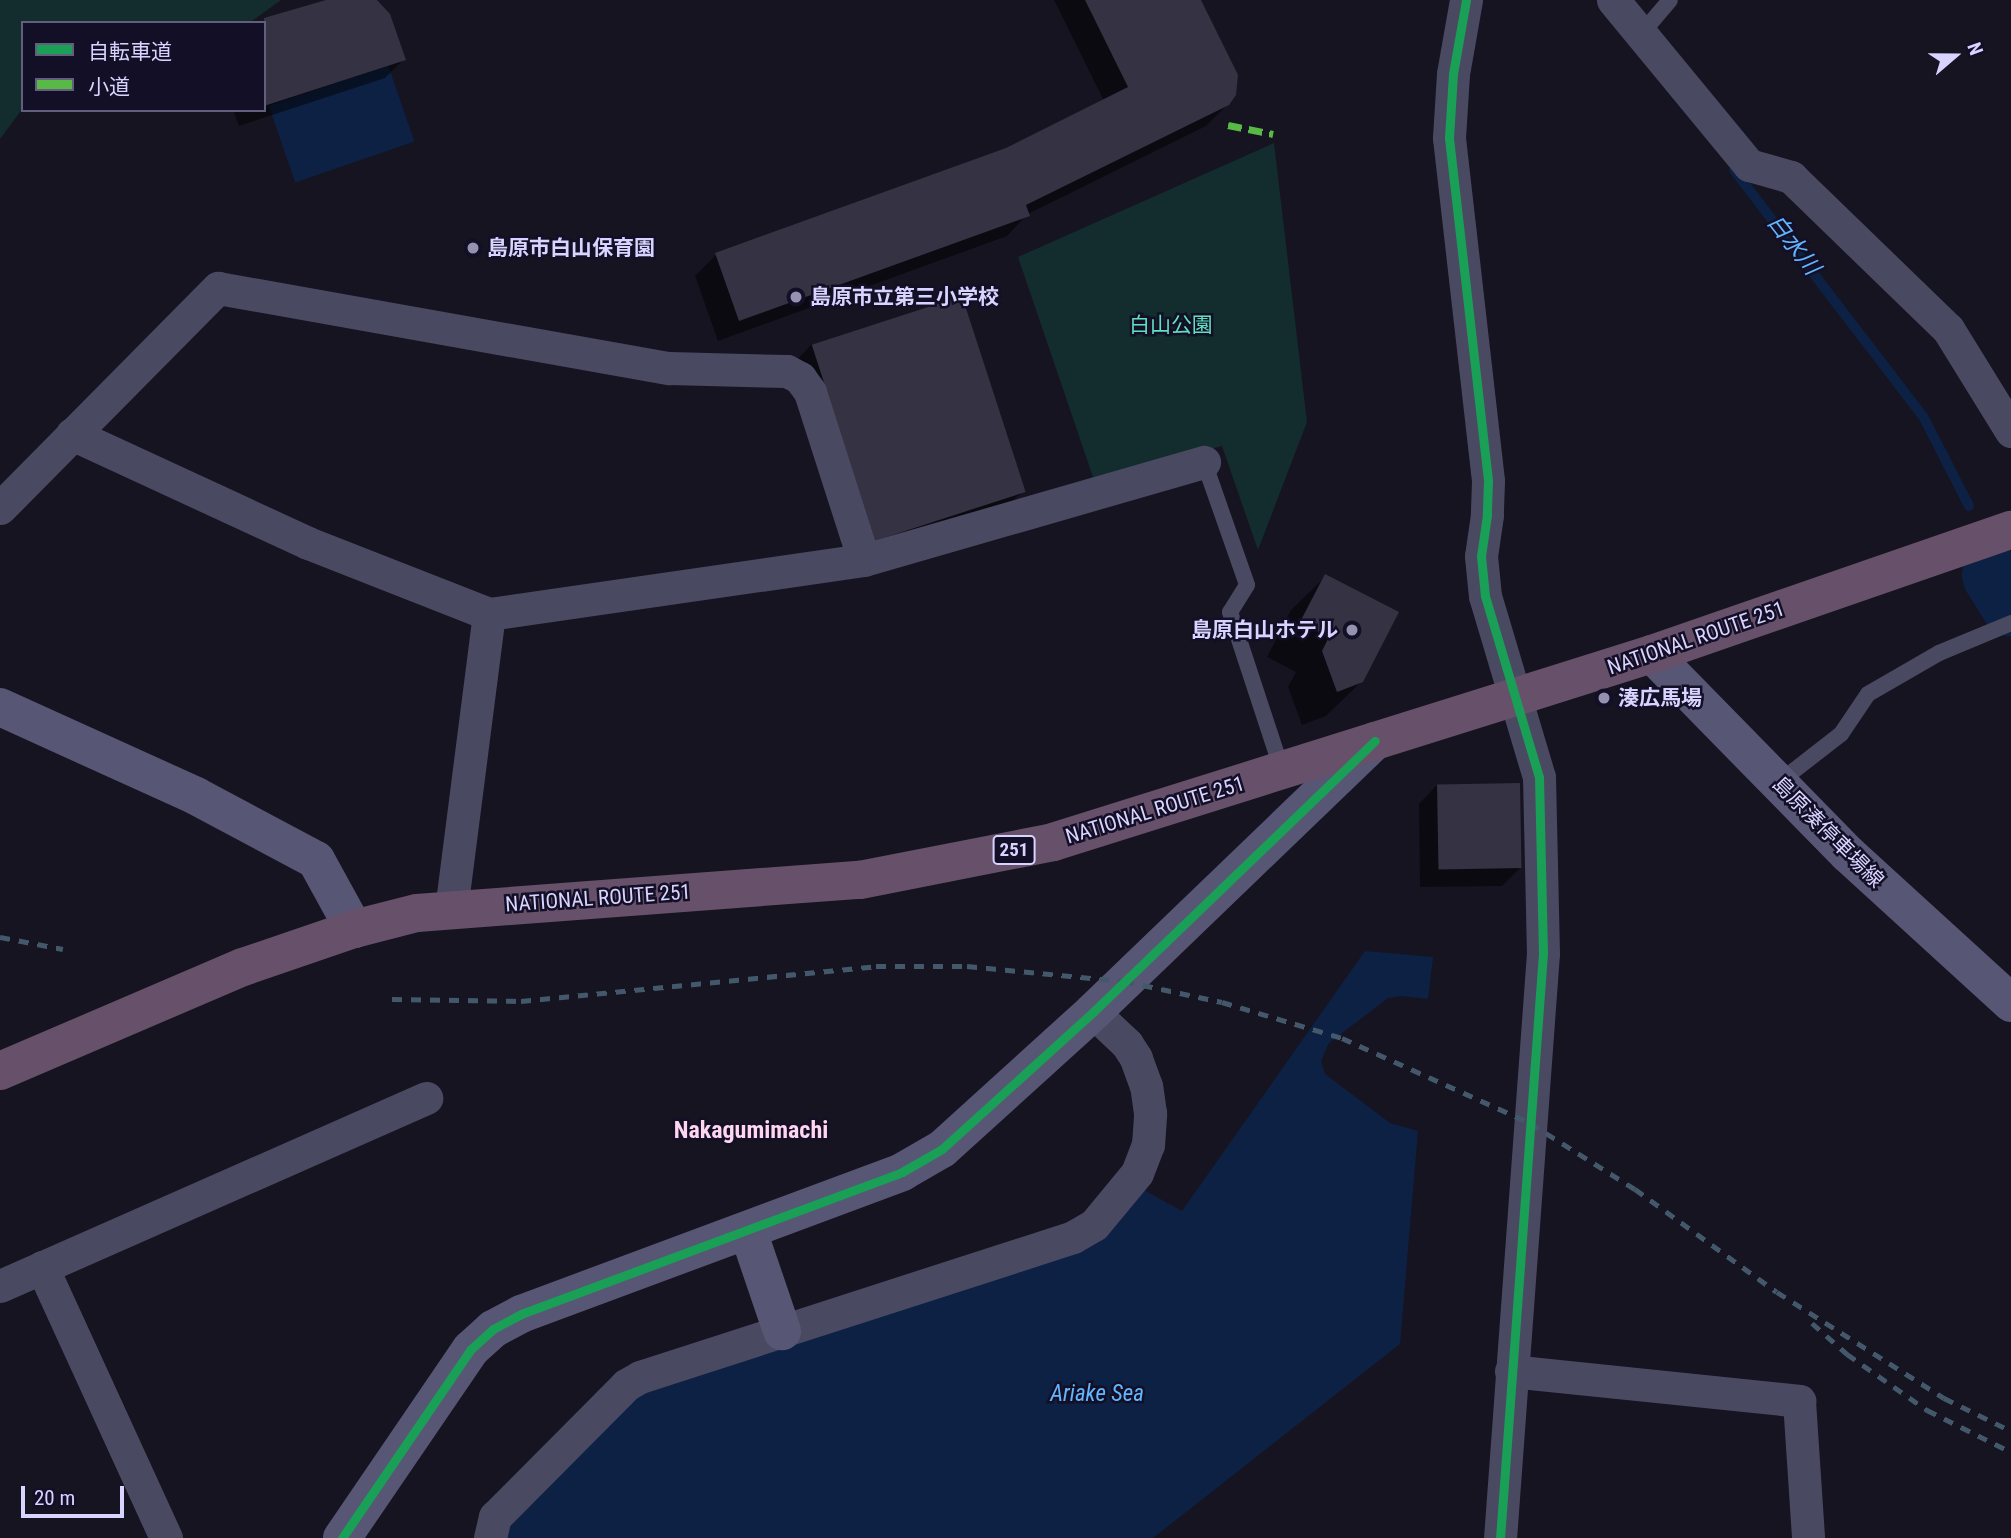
<!DOCTYPE html>
<html>
<head>
<meta charset="utf-8">
<style>
	body { margin:0 }
	#map { position:relative; width:2011px; height:1538px; overflow:hidden; background:#161421; font-family:"Roboto Condensed","Noto Sans JP",sans-serif }
	div>[style] { position:absolute }
	.green>* { inset:0; background:#132c2d }
	.water>* { inset:0; background:#0d2144; transform-origin:0 0 }
	.shadow>* { inset:0; background:#0007 }
	.stream>* { height:10px; margin:-5px; padding:0 5px; transform-origin:5px; border-radius:5px; background:#0d2144 }
	.river>* { height:61px; margin:-30.5px; padding:0 30.5px; transform-origin:30.5px; border-radius:30.5px; background:#0d2144 }
	.building>* { inset:0; background:#343243; transform-origin:0 0 }
	.lane>* { height:16px; margin:-8px; padding:0 8px; transform-origin:8px; border-radius:8px; background:#4a4962 }
	.street>* { height:33px; margin:-16.5px; padding:0 16.5px; transform-origin:16.5px; border-radius:16.5px; background:#4a4962 }
	.secondary>* { height:38px; margin:-19px; padding:0 19px; transform-origin:19px; border-radius:19px; background:#575674 }
	.highway>* { height:38px; margin:-19px; padding:0 19px; transform-origin:19px; border-radius:19px; background:#67516a }
	.rail>* { height:5px; margin-top:-2.5px; transform-origin:0; background:repeating-linear-gradient(90deg,#43596b 0 10px,transparent 0 19px) }
	.quiet>* { height:7px; margin-top:-3.5px; transform-origin:0; background:repeating-linear-gradient(90deg,#58b947 0 14px,transparent 0 21px) }
	.cycleway>* { height:9px; margin:-4.5px; padding:0 4.5px; transform-origin:4.5px; border-radius:4.5px; background:#1a9f57 }
	.dots>* { width:19px; height:19px; translate:-50% -50%; box-sizing:border-box; border:4px solid #130f26; border-radius:50% }
	span { translate:-50% -50%; white-space:nowrap; text-align:center; line-height:1.15; -webkit-text-stroke:5px #130f26; paint-order:stroke }
	.shield-label span { padding:2px 5px; background:#130f26; border:2px solid; border-radius:5px; -webkit-text-stroke-width:0 }
	.shield-label { font-size:19px; color:#d9d4ff; font-weight:700 }
	.poi-label { font-size:21px; color:#d9d4ff; font-weight:700 }
	.left { translate:0 -50%; text-align:left }
	.right { translate:-100% -50%; text-align:right }
	.park-label { font-size:21px; color:#5fe0c0 }
	.street-label { font-size:21px; color:#d9d4ff }
	.water-label { font-size:23px; color:#62b6ff; font-style:italic }
	.quarter-label { font-size:24px; color:#ffd6f0; font-weight:700 }
	.legend { position:absolute; left:21px; top:21px; width:245px; height:91px; box-sizing:border-box; background:#130f26; border:2px solid #625e7d; margin:0; padding:9px 12px; list-style:none; font-size:21px; color:#d9d4ff }
	.legend li { display:flex; align-items:center; gap:14px; height:35px }
	.legend b { width:35px; border:2px solid #625e7d }
	.north { position:absolute; left:1920px; top:21px; width:70px; height:70px; -webkit-text-stroke:5px #130f26; paint-order:stroke; rotate:70deg; font-size:19px; font-weight:700; line-height:28px; text-align:center; color:#d9d4ff }
	.north::after { content:''; display:block; margin:auto; width:24px; height:32px; background:#d9d4ff; clip-path:polygon(50% 0,100% 100%,50% 72%,0 100%) }
	.scale { position:absolute; left:21px; top:1486px; width:103px; height:32px; box-sizing:border-box; border:4px solid #d9d4ff; border-top:0; padding-left:9px; font-size:21px; line-height:24px; white-space:nowrap; color:#d9d4ff; -webkit-text-stroke:5px #130f26; paint-order:stroke }
</style>
</head>
<body>
<div id="map">
	<div class="green">
		<i style="clip-path:polygon(0 0,281px 0,249px 23px,23px 23px,23px 108px,0 139px)"></i>
		<i style="clip-path:polygon(1274px 143px,1307px 422px,1258px 550px,1222px 446px,1094px 480px,1018px 257px)"></i>
	</div>
	<div class="water">
		<i style="left:388px;top:65px;width:81px;height:126px;rotate:71deg"></i>
		<i style="clip-path:polygon(1365px 951px,1433px 957px,1428px 999px,1402px 996px,1388px 998px,1329px 1043px,1321px 1061px,1325px 1074px,1390px 1123px,1418px 1131px,1400px 1344px,1153px 1538px,506px 1538px,507px 1525px,635px 1385px,1080px 1248px,1144px 1190px,1182px 1211px)"></i>
	</div>
	<div class="shadow">
		<i style="clip-path:polygon(333px 0,375px 0,404px 59px,385px 78px,239px 126px,233px 110px,264px 110px,264px 23px,259px 23px)"></i>
		<i style="clip-path:polygon(1054px 0,1199px 0,1228px 104px,1206px 126px,1028px 214px,1007px 236px,718px 341px,695px 276px,716px 255px,1007px 149px,1104px 101px)"></i>
		<i style="clip-path:polygon(812px 344px,1022px 492px,1003px 510px,857px 550px,794px 363px)"></i>
		<i style="clip-path:polygon(1326px 576px,1362px 681px,1326px 716px,1302px 725px,1288px 687px,1296px 672px,1267px 657px,1291px 610px)"></i>
		<i style="clip-path:polygon(1437px 785px,1520px 868px,1502px 886px,1420px 887px,1419px 804px)"></i>
	</div>
	<div class="stream">
		<i style="left:1734px;top:170px;width:310px;rotate:52.5deg"></i>
		<i style="left:1923px;top:416px;width:101px;rotate:62.9deg"></i>
	</div>
	<div class="river">
		<i style="left:1992px;top:575px;width:36px;rotate:58deg"></i>
	</div>
	<div class="building">
		<i style="clip-path:polygon(326px 0,377px 0,390px 14px,406px 60px,264px 106px,264px 18px)"></i>
		<i style="clip-path:polygon(1085px 0,1201px 0,1238px 75px,1236px 95px,1229px 105px,1026px 205px,1030px 216px,739px 321px,715px 253px,1006px 148px,1128px 87px)"></i>
		<i style="left:962px;top:296px;width:206px;height:158px;rotate:72deg"></i>
		<i style="clip-path:polygon(1325px 574px,1399px 612px,1363px 682px,1337px 692px,1322px 651px,1329px 637px,1300px 622px)"></i>
		<i style="left:1520px;top:783px;width:85px;height:83px;rotate:89deg"></i>
	</div>
	<div class="lane">
		<i style="left:1642px;top:33px;width:43px;rotate:-49.7deg"></i>
		<i style="left:1204px;top:462px;width:130px;rotate:70.7deg"></i>
		<i style="left:1247px;top:585px;width:32px;rotate:122deg"></i>
		<i style="left:1230px;top:612px;width:166px;rotate:71.8deg"></i>
		<i style="left:1778px;top:783px;width:80px;rotate:-37.9deg"></i>
		<i style="left:1841px;top:734px;width:48px;rotate:-56deg"></i>
		<i style="left:1868px;top:694px;width:82px;rotate:-30deg"></i>
		<i style="left:1939px;top:653px;width:78px;rotate:-22.6deg"></i>
	</div>
	<div class="street">
		<i style="left:1466px;top:0;width:75px;rotate:100deg"></i>
		<i style="left:1453px;top:74px;width:64px;rotate:93.6deg"></i>
		<i style="left:1449px;top:138px;width:345px;rotate:83.5deg"></i>
		<i style="left:1488px;top:481px;width:34px;rotate:92deg"></i>
		<i style="left:1487px;top:515px;width:41px;rotate:98.3deg"></i>
		<i style="left:1481px;top:556px;width:40px;rotate:84.3deg"></i>
		<i style="left:1485px;top:596px;width:189px;rotate:73.4deg"></i>
		<i style="left:1539px;top:777px;width:176px;rotate:88.7deg"></i>
		<i style="left:1543px;top:953px;width:587px;rotate:94.2deg"></i>
		<i style="left:1613px;top:0;width:214px;rotate:50.5deg"></i>
		<i style="left:1749px;top:165px;width:44px;rotate:15.9deg"></i>
		<i style="left:1791px;top:177px;width:219px;rotate:44.1deg"></i>
		<i style="left:1948px;top:329px;width:120px;rotate:58.3deg"></i>
		<i style="left:72px;top:434px;width:260px;rotate:24.8deg"></i>
		<i style="left:308px;top:543px;width:194px;rotate:21.4deg"></i>
		<i style="left:489px;top:614px;width:379px;rotate:-8.2deg"></i>
		<i style="left:864px;top:560px;width:354px;rotate:-16.1deg"></i>
		<i style="left:0;top:508px;width:310px;rotate:-45.3deg"></i>
		<i style="left:218px;top:288px;width:458px;rotate:10.1deg"></i>
		<i style="left:669px;top:368px;width:118px;rotate:1.5deg"></i>
		<i style="left:787px;top:371px;width:15px;rotate:28deg"></i>
		<i style="left:800px;top:378px;width:17px;rotate:54deg"></i>
		<i style="left:810px;top:392px;width:176px;rotate:72.2deg"></i>
		<i style="left:451px;top:910px;width:298px;rotate:-82.7deg"></i>
		<i style="left:42px;top:1267px;width:298px;rotate:65.4deg"></i>
		<i style="left:0;top:1286px;width:466px;rotate:-23.8deg"></i>
		<i style="left:1511px;top:1371px;width:290px;rotate:5.9deg"></i>
		<i style="left:1799px;top:1401px;width:137px;rotate:86.2deg"></i>
		<i style="left:490px;top:1538px;width:22px;rotate:-77deg"></i>
		<i style="left:495px;top:1517px;width:186px;rotate:-45.2deg"></i>
		<i style="left:626px;top:1385px;width:16px;rotate:-30deg"></i>
		<i style="left:640px;top:1377px;width:455px;rotate:-17.9deg"></i>
		<i style="left:1073px;top:1237px;width:24px;rotate:-30deg"></i>
		<i style="left:1094px;top:1225px;width:67px;rotate:-50.4deg"></i>
		<i style="left:1137px;top:1173px;width:30px;rotate:-69deg"></i>
		<i style="left:1148px;top:1145px;width:32px;rotate:-86deg"></i>
		<i style="left:1150px;top:1113px;width:27px;rotate:-98deg"></i>
		<i style="left:1146px;top:1086px;width:30px;rotate:-110deg"></i>
		<i style="left:1136px;top:1058px;width:17px;rotate:-123deg"></i>
		<i style="left:1127px;top:1044px;width:47px;rotate:-136.7deg"></i>
	</div>
	<div class="secondary">
		<i style="left:1652px;top:654px;width:280px;rotate:45.6deg"></i>
		<i style="left:1848px;top:854px;width:221px;rotate:42.4deg"></i>
		<i style="left:0;top:707px;width:215px;rotate:24.4deg"></i>
		<i style="left:196px;top:796px;width:136px;rotate:28.1deg"></i>
		<i style="left:316px;top:860px;width:79px;rotate:61.2deg"></i>
		<i style="left:748px;top:1231px;width:106px;rotate:71.2deg"></i>
		<i style="left:342px;top:1538px;width:229px;rotate:-55.7deg"></i>
		<i style="left:471px;top:1349px;width:30px;rotate:-42deg"></i>
		<i style="left:493px;top:1329px;width:32px;rotate:-28deg"></i>
		<i style="left:521px;top:1314px;width:407px;rotate:-20.4deg"></i>
		<i style="left:902px;top:1172px;width:46px;rotate:-29.9deg"></i>
		<i style="left:942px;top:1149px;width:204px;rotate:-42.2deg"></i>
		<i style="left:1093px;top:1012px;width:391px;rotate:-43.9deg"></i>
	</div>
	<div class="highway">
		<i style="left:0;top:1071px;width:264px;rotate:-23.2deg"></i>
		<i style="left:243px;top:967px;width:117px;rotate:-18.9deg"></i>
		<i style="left:354px;top:929px;width:65px;rotate:-14.3deg"></i>
		<i style="left:417px;top:913px;width:444px;rotate:-4.3deg"></i>
		<i style="left:860px;top:880px;width:197px;rotate:-11.1deg"></i>
		<i style="left:1053px;top:842px;width:628px;rotate:-17.42deg"></i>
		<i style="left:1652px;top:654px;width:380px;rotate:-19.1deg"></i>
	</div>
	<div class="rail">
		<i style="left:0;top:937px;width:64px;rotate:10.8deg"></i>
		<i style="left:392px;top:999px;width:129px;rotate:0.9deg"></i>
		<i style="left:521px;top:1001px;width:357px;rotate:-5.6deg"></i>
		<i style="left:876px;top:966px;width:91px"></i>
		<i style="left:967px;top:966px;width:158px;rotate:5.5deg"></i>
		<i style="left:1124px;top:981px;width:100px;rotate:12.1deg"></i>
		<i style="left:1222px;top:1002px;width:125px;rotate:16.7deg"></i>
		<i style="left:1342px;top:1038px;width:206px;rotate:24.3deg"></i>
		<i style="left:1530px;top:1123px;width:124px;rotate:32.2deg"></i>
		<i style="left:1635px;top:1189px;width:175px;rotate:36deg"></i>
		<i style="left:1777px;top:1292px;width:198px;rotate:32.4deg"></i>
		<i style="left:1944px;top:1398px;width:75px;rotate:26.2deg"></i>
		<i style="left:1812px;top:1323px;width:47px;rotate:41.5deg"></i>
		<i style="left:1847px;top:1354px;width:98px;rotate:35deg"></i>
		<i style="left:1927px;top:1410px;width:94px;rotate:26.6deg"></i>
	</div>
	<div class="quiet">
		<i style="left:1228px;top:125px;width:46px;rotate:11.3deg"></i>
	</div>
	<div class="cycleway">
		<i style="left:1466px;top:0;width:75px;rotate:100deg"></i>
		<i style="left:1453px;top:74px;width:64px;rotate:93.6deg"></i>
		<i style="left:1449px;top:138px;width:345px;rotate:83.5deg"></i>
		<i style="left:1488px;top:481px;width:34px;rotate:92deg"></i>
		<i style="left:1487px;top:515px;width:41px;rotate:98.3deg"></i>
		<i style="left:1481px;top:556px;width:40px;rotate:84.3deg"></i>
		<i style="left:1485px;top:596px;width:189px;rotate:73.4deg"></i>
		<i style="left:1539px;top:777px;width:176px;rotate:88.7deg"></i>
		<i style="left:1543px;top:953px;width:587px;rotate:94.2deg"></i>
		<i style="left:342px;top:1538px;width:229px;rotate:-55.7deg"></i>
		<i style="left:471px;top:1349px;width:30px;rotate:-42deg"></i>
		<i style="left:493px;top:1329px;width:32px;rotate:-28deg"></i>
		<i style="left:521px;top:1314px;width:407px;rotate:-20.4deg"></i>
		<i style="left:902px;top:1172px;width:46px;rotate:-29.9deg"></i>
		<i style="left:942px;top:1149px;width:204px;rotate:-42.2deg"></i>
		<i style="left:1093px;top:1012px;width:391px;rotate:-43.9deg"></i>
	</div>
	<div class="dots">
		<i style="left:473px;top:248px;background:#9591b1"></i>
		<i style="left:796px;top:297px;background:#9591b1"></i>
		<i style="left:1352px;top:630px;background:#9591b1"></i>
		<i style="left:1604px;top:698px;background:#9591b1"></i>
	</div>
	<div class="shield-label">
		<span style="left:1014px;top:850px">251</span>
	</div>
	<div class="poi-label">
		<span class="left" style="left:487px;top:248px">島原市白山保育園</span>
		<span class="left" style="left:810px;top:297px">島原市立第三小学校</span>
		<span class="right" style="left:1338px;top:630px">島原白山ホテル</span>
		<span class="left" style="left:1618px;top:698px">湊広馬場</span>
	</div>
	<div class="park-label">
		<span style="left:1171px;top:325px">白山公園</span>
	</div>
	<div class="street-label">
		<span style="left:1696px;top:638px;rotate:-19deg">NATIONAL ROUTE 251</span>
		<span style="left:1155px;top:810px;rotate:-17deg">NATIONAL ROUTE 251</span>
		<span style="left:1828px;top:832px;rotate:45deg">島原湊停車場線</span>
		<span style="left:598px;top:898px;rotate:-4deg">NATIONAL ROUTE 251</span>
	</div>
	<div class="water-label">
		<span style="left:1793px;top:245px;rotate:52deg">白水川</span>
		<span style="left:1097px;top:1394px">Ariake Sea</span>
	</div>
	<div class="quarter-label">
		<span style="left:751px;top:1131px">Nakagumimachi</span>
	</div>
	<ul class="legend">
	<li><b style="height:9px;background:#1a9f57"></b>自転車道</li>
	<li><b style="height:9px;background:#58b947"></b>小道</li>
	</ul>
	<div class="north">N</div>
	<div class="scale">20 m</div>
</div>
</body>
</html>
